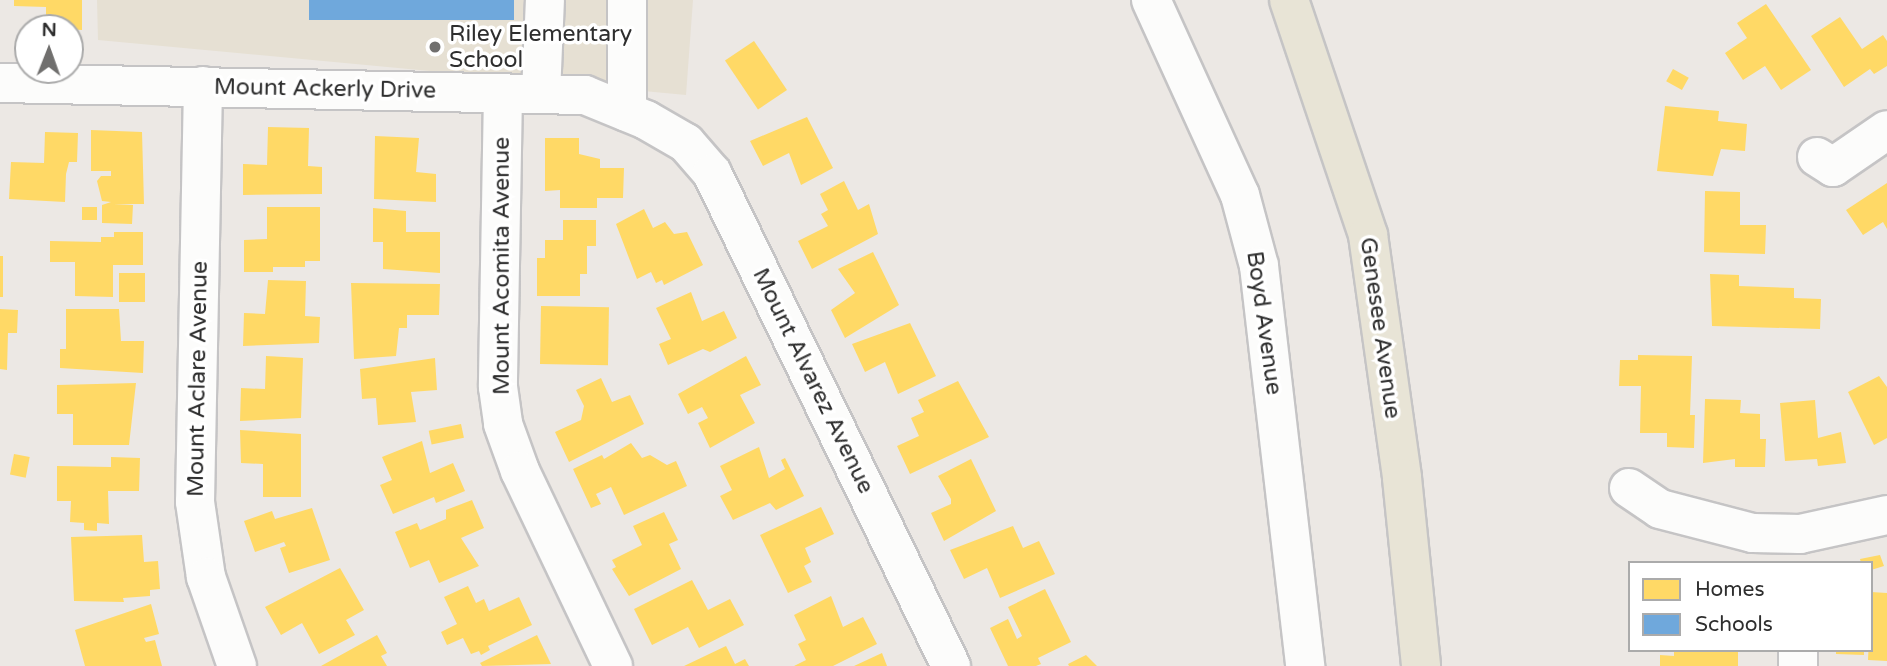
<!DOCTYPE html>
<html>
<head>
<meta charset="utf-8">
<style>
	body { margin:0 }
	#map { position:relative; width:1887px; height:666px; overflow:hidden; background:#ece8e4; font-family:"Varela Round",sans-serif }
	div>[style] { position:absolute }
	.education>* { inset:0; background:#e6e0d3 }
	.homes>* { inset:0; background:#ffd966; transform-origin:0 0 }
	.schools>* { inset:0; background:#6fa8dc; transform-origin:0 0 }
	.roads { filter:drop-shadow(2px 0 #c5c4c5) drop-shadow(-2px 0 #c5c4c5) drop-shadow(0 2px #c5c4c5) drop-shadow(0 -2px #c5c4c5) }
	.minor>* { height:38px; margin:-19px; padding:0 19px; transform-origin:19px; border-radius:19px; background:#fcfcfb }
	.major>* { height:38px; margin:-19px; padding:0 19px; transform-origin:19px; border-radius:19px; background:#e8e4d6 }
	.dots>* { width:19px; height:19px; translate:-50% -50%; box-sizing:border-box; border:4px solid #fff; border-radius:50% }
	span { translate:-50% -50%; white-space:nowrap; text-align:center; line-height:1.15; -webkit-text-stroke:7px #fff; paint-order:stroke }
	.poi-label { font-size:23px; color:#2e2e2e }
	.left { translate:0 -50%; text-align:left }
	.street-label { font-size:23px; color:#2e2e2e }
	.legend { position:absolute; left:1628px; top:561px; width:245px; height:91px; box-sizing:border-box; background:#fff; border:2px solid #ababab; margin:0; padding:9px 12px; list-style:none; font-size:21px; color:#2e2e2e }
	.legend li { display:flex; align-items:center; gap:14px; height:35px }
	.legend b { width:35px; border:2px solid #ababab }
	.north { position:absolute; left:14px; top:14px; width:70px; height:70px; box-sizing:border-box; background:#fff; border:2px solid #ababab; border-radius:50%; rotate:1deg; font-size:19px; font-weight:700; line-height:28px; text-align:center; color:#2e2e2e }
	.north::after { content:''; display:block; margin:auto; width:24px; height:32px; background:#706f6e; clip-path:polygon(50% 0,100% 100%,50% 72%,0 100%) }
</style>
</head>
<body>
<div id="map">
	<div class="education">
		<i style="clip-path:polygon(97px 0,693px 0,686px 95px,98px 40px)"></i>
	</div>
	<div class="homes">
		<i style="clip-path:polygon(14px 0,82px 0,82px 30px,46px 28px,46px 7px,14px 6px)"></i>
		<i style="clip-path:polygon(1766px 4px,1811px 70px,1781px 90px,1765px 66px,1743px 80px,1725px 53px,1747px 38px,1737px 23px)"></i>
		<i style="clip-path:polygon(1840px 17px,1862px 49px,1883px 35px,1887px 41px,1887px 66px,1874px 74px,1870px 69px,1844px 87px,1811px 36px)"></i>
		<i style="left:754px;top:41px;width:59px;height:35px;rotate:56deg"></i>
		<i style="left:1673px;top:69px;width:18px;height:14px;rotate:29deg"></i>
		<i style="clip-path:polygon(1665px 106px,1719px 111px,1718px 121px,1747px 124px,1745px 151px,1721px 149px,1713px 176px,1657px 171px)"></i>
		<i style="clip-path:polygon(807px 117px,833px 168px,801px 185px,789px 153px,763px 166px,750px 141px)"></i>
		<i style="clip-path:polygon(268px 127px,309px 128px,308px 166px,322px 167px,322px 194px,243px 195px,243px 164px,267px 165px)"></i>
		<i style="clip-path:polygon(91px 130px,142px 132px,144px 204px,114px 204px,133px 205px,132px 224px,102px 223px,102px 205px,111px 202px,102px 201px,97px 181px,101px 176px,111px 176px,111px 171px,91px 171px)"></i>
		<i style="clip-path:polygon(45px 132px,78px 133px,77px 162px,69px 162px,66px 174px,65px 202px,9px 199px,11px 162px,44px 163px)"></i>
		<i style="clip-path:polygon(375px 136px,419px 138px,416px 172px,436px 174px,436px 202px,374px 199px)"></i>
		<i style="clip-path:polygon(545px 138px,579px 138px,579px 154px,600px 159px,600px 168px,624px 168px,623px 198px,597px 198px,597px 208px,560px 208px,560px 190px,545px 191px)"></i>
		<i style="clip-path:polygon(844px 181px,858px 210px,869px 204px,878px 234px,812px 269px,798px 241px,828px 226px,821px 214px,828px 210px,820px 194px)"></i>
		<i style="clip-path:polygon(1887px 183px,1887px 229px,1883px 222px,1863px 235px,1846px 210px)"></i>
		<i style="clip-path:polygon(1705px 191px,1740px 192px,1740px 225px,1766px 225px,1765px 254px,1704px 252px)"></i>
		<i style="left:82px;top:207px;width:15px;height:13px"></i>
		<i style="clip-path:polygon(267px 207px,320px 207px,320px 261px,305px 261px,305px 267px,273px 267px,273px 272px,244px 272px,244px 240px,267px 239px)"></i>
		<i style="clip-path:polygon(373px 208px,406px 211px,406px 232px,440px 232px,440px 273px,383px 269px,383px 242px,373px 242px)"></i>
		<i style="clip-path:polygon(644px 209px,653px 228px,665px 222px,674px 234px,687px 232px,703px 265px,664px 285px,662px 280px,656px 283px,651px 272px,637px 279px,616px 224px)"></i>
		<i style="clip-path:polygon(563px 220px,596px 220px,596px 246px,587px 246px,587px 274px,580px 274px,580px 296px,537px 296px,537px 258px,545px 258px,545px 240px,563px 240px)"></i>
		<i style="clip-path:polygon(114px 232px,143px 232px,143px 265px,113px 265px,113px 297px,75px 296px,75px 262px,50px 262px,50px 241px,101px 242px,101px 237px,114px 237px)"></i>
		<i style="clip-path:polygon(873px 252px,899px 305px,845px 338px,831px 310px,855px 293px,838px 269px)"></i>
		<i style="left:0;top:256px;width:3px;height:41px"></i>
		<i style="left:119px;top:273px;width:26px;height:29px"></i>
		<i style="clip-path:polygon(1710px 274px,1739px 275px,1739px 286px,1794px 288px,1794px 298px,1821px 299px,1820px 329px,1712px 326px)"></i>
		<i style="clip-path:polygon(268px 280px,306px 281px,305px 316px,320px 317px,319px 343px,243px 346px,244px 313px,265px 314px)"></i>
		<i style="clip-path:polygon(351px 283px,440px 284px,439px 315px,407px 315px,407px 328px,399px 328px,396px 356px,354px 359px)"></i>
		<i style="clip-path:polygon(691px 292px,702px 321px,724px 311px,737px 338px,710px 352px,703px 349px,668px 365px,659px 344px,671px 339px,656px 308px)"></i>
		<i style="left:541px;top:306px;width:68px;height:58px;rotate:1deg"></i>
		<i style="clip-path:polygon(0 309px,18px 310px,17px 333px,8px 333px,7px 370px,0 369px)"></i>
		<i style="clip-path:polygon(66px 309px,119px 309px,121px 341px,144px 341px,143px 373px,60px 368px,60px 349px,66px 349px)"></i>
		<i style="clip-path:polygon(910px 323px,936px 376px,898px 394px,885px 362px,865px 372px,852px 344px)"></i>
		<i style="clip-path:polygon(1638px 355px,1692px 356px,1690px 415px,1695px 415px,1694px 448px,1667px 447px,1667px 433px,1640px 433px,1641px 386px,1619px 386px,1620px 360px,1638px 360px)"></i>
		<i style="clip-path:polygon(266px 356px,303px 358px,301px 418px,240px 421px,241px 388px,265px 389px)"></i>
		<i style="clip-path:polygon(746px 356px,761px 385px,740px 395px,755px 423px,710px 448px,698px 423px,708px 418px,702px 407px,688px 414px,678px 394px)"></i>
		<i style="clip-path:polygon(435px 358px,437px 390px,411px 392px,416px 422px,378px 425px,376px 398px,362px 399px,360px 369px)"></i>
		<i style="clip-path:polygon(1879px 376px,1887px 387px,1887px 438px,1874px 445px,1848px 392px)"></i>
		<i style="clip-path:polygon(601px 378px,612px 402px,630px 395px,644px 424px,569px 462px,555px 432px,581px 420px,584px 406px,576px 390px)"></i>
		<i style="clip-path:polygon(958px 381px,989px 437px,910px 474px,897px 446px,919px 436px,911px 418px,924px 412px,918px 400px)"></i>
		<i style="clip-path:polygon(136px 383px,129px 445px,73px 445px,73px 414px,57px 414px,57px 385px)"></i>
		<i style="clip-path:polygon(1705px 399px,1741px 400px,1740px 413px,1760px 414px,1760px 439px,1766px 439px,1765px 467px,1735px 467px,1735px 459px,1703px 463px)"></i>
		<i style="clip-path:polygon(1815px 400px,1818px 438px,1841px 432px,1846px 463px,1818px 466px,1817px 459px,1785px 461px,1780px 403px)"></i>
		<i style="left:461px;top:424px;width:14px;height:33px;rotate:78deg"></i>
		<i style="clip-path:polygon(240px 430px,301px 434px,301px 497px,263px 497px,263px 464px,241px 463px)"></i>
		<i style="clip-path:polygon(422px 441px,430px 473px,453px 463px,465px 491px,436px 503px,434px 497px,393px 514px,380px 485px,392px 480px,382px 457px)"></i>
		<i style="clip-path:polygon(631px 443px,642px 458px,650px 455px,667px 465px,676px 461px,687px 486px,624px 515px,611px 487px,596px 494px,601px 504px,591px 508px,573px 469px,602px 455px,604px 459px)"></i>
		<i style="clip-path:polygon(759px 447px,769px 478px,785px 469px,781px 460px,785px 458px,804px 496px,776px 510px,770px 503px,733px 520px,720px 496px,732px 490px,720px 466px)"></i>
		<i style="left:14px;top:454px;width:16px;height:21px;rotate:11deg"></i>
		<i style="clip-path:polygon(111px 457px,140px 458px,139px 491px,108px 491px,109px 524px,97px 523px,97px 531px,84px 530px,84px 523px,70px 522px,71px 501px,57px 501px,57px 466px,111px 467px)"></i>
		<i style="clip-path:polygon(971px 459px,996px 511px,944px 541px,931px 513px,951px 504px,951px 499px,938px 476px)"></i>
		<i style="clip-path:polygon(472px 500px,484px 528px,461px 538px,479px 566px,439px 583px,429px 560px,410px 568px,395px 532px,417px 523px,420px 530px,446px 519px,446px 510px)"></i>
		<i style="clip-path:polygon(821px 507px,834px 534px,805px 548px,811px 562px,804px 566px,812px 582px,788px 593px,760px 535px)"></i>
		<i style="clip-path:polygon(312px 508px,330px 560px,289px 573px,280px 548px,286px 546px,284px 542px,255px 552px,244px 521px,272px 511px,275px 519px)"></i>
		<i style="clip-path:polygon(664px 512px,678px 540px,669px 544px,681px 569px,629px 596px,612px 569px,616px 567px,612px 560px,642px 545px,633px 526px)"></i>
		<i style="clip-path:polygon(1013px 526px,1023px 548px,1039px 541px,1055px 574px,1000px 598px,987px 568px,964px 579px,950px 550px)"></i>
		<i style="clip-path:polygon(142px 535px,144px 562px,158px 561px,160px 589px,150px 590px,150px 596px,123px 598px,124px 602px,74px 601px,71px 537px)"></i>
		<i style="clip-path:polygon(1880px 555px,1884px 566px,1871px 570px,1871px 563px,1861px 563px,1860px 559px)"></i>
		<i style="clip-path:polygon(340px 568px,364px 610px,346px 620px,355px 635px,319px 654px,302px 623px,281px 635px,265px 607px)"></i>
		<i style="clip-path:polygon(692px 580px,708px 610px,730px 599px,744px 625px,699px 648px,688px 627px,652px 645px,634px 609px)"></i>
		<i style="clip-path:polygon(468px 586px,476px 603px,484px 599px,489px 611px,519px 597px,532px 625px,488px 646px,490px 650px,481px 655px,479px 651px,471px 654px,463px 638px,447px 645px,441px 632px,457px 624px,444px 597px)"></i>
		<i style="clip-path:polygon(1045px 589px,1071px 642px,1038px 658px,1041px 664px,1036px 666px,1008px 666px,990px 628px,1008px 619px,1017px 639px,1022px 636px,1008px 607px)"></i>
		<i style="clip-path:polygon(1871px 592px,1887px 593px,1887px 661px,1868px 660px)"></i>
		<i style="clip-path:polygon(831px 596px,843px 627px,863px 617px,877px 644px,833px 666px,794px 666px,806px 660px,798px 644px,806px 640px,794px 615px)"></i>
		<i style="clip-path:polygon(151px 604px,159px 634px,144px 638px,146px 642px,155px 640px,162px 666px,85px 666px,75px 630px)"></i>
		<i style="clip-path:polygon(377px 635px,387px 653px,381px 656px,387px 666px,321px 666px)"></i>
		<i style="clip-path:polygon(537px 635px,551px 664px,482px 666px,480px 663px)"></i>
		<i style="clip-path:polygon(726px 646px,735px 664px,745px 659px,749px 666px,684px 666px)"></i>
		<i style="clip-path:polygon(1738px 650px,1738px 666px,1660px 666px,1660px 655px,1674px 656px,1674px 652px)"></i>
		<i style="clip-path:polygon(1836px 650px,1864px 650px,1864px 655px,1836px 654px)"></i>
		<i style="clip-path:polygon(882px 653px,887px 666px,854px 666px)"></i>
		<i style="clip-path:polygon(1086px 655px,1097px 666px,1069px 666px,1068px 664px)"></i>
	</div>
	<div class="schools">
		<i style="left:309px;top:0;width:205px;height:20px"></i>
	</div>
	<div class="roads">
		<div class="minor">
			<i style="left:1151px;top:0;width:214px;rotate:65.5deg"></i>
			<i style="left:1240px;top:195px;width:73px;rotate:75deg"></i>
			<i style="left:1259px;top:266px;width:403px;rotate:83.4deg"></i>
			<i style="left:0;top:83px;width:585px;rotate:1.18deg"></i>
			<i style="left:585px;top:95px;width:66px;rotate:22.3deg"></i>
			<i style="left:646px;top:120px;width:46px;rotate:29.9deg"></i>
			<i style="left:686px;top:143px;width:40px;rotate:49deg"></i>
			<i style="left:712px;top:173px;width:548px;rotate:64.14deg"></i>
			<i style="left:203px;top:86px;width:416px;rotate:91.1deg"></i>
			<i style="left:195px;top:502px;width:76px;rotate:81.7deg"></i>
			<i style="left:206px;top:577px;width:94px;rotate:70.8deg"></i>
			<i style="left:503px;top:93px;width:294px;rotate:91deg"></i>
			<i style="left:498px;top:387px;width:37px;rotate:82deg"></i>
			<i style="left:503px;top:424px;width:50px;rotate:70.1deg"></i>
			<i style="left:520px;top:471px;width:216px;rotate:64.5deg"></i>
			<i style="left:541px;top:94px;width:94px;rotate:-87.6deg"></i>
			<i style="left:627px;top:112px;width:112px;rotate:-90deg"></i>
			<i style="left:1817px;top:157px;width:19px;rotate:32deg"></i>
			<i style="left:1833px;top:167px;width:65px;rotate:-34.4deg"></i>
			<i style="left:1629px;top:488px;width:37px;rotate:34deg"></i>
			<i style="left:1660px;top:509px;width:96px;rotate:14.5deg"></i>
			<i style="left:1753px;top:533px;width:47px;rotate:1.2deg"></i>
			<i style="left:1800px;top:534px;width:89px;rotate:-12.3deg"></i>
			<i style="left:1798px;top:666px;width:16px;rotate:-90deg"></i>
		</div>
		<div class="major">
			<i style="left:1289px;top:0;width:248px;rotate:71.4deg"></i>
			<i style="left:1368px;top:235px;width:245px;rotate:82deg"></i>
			<i style="left:1402px;top:478px;width:189px;rotate:84.2deg"></i>
		</div>
	</div>
	<div class="dots">
		<i style="left:435px;top:47px;background:#706f6e"></i>
	</div>
	<div class="poi-label">
		<span class="left" style="left:449px;top:47px">Riley Elementary<br>School</span>
	</div>
	<div class="street-label">
		<span style="left:325px;top:89px;rotate:1deg">Mount Ackerly Drive</span>
		<span style="left:502px;top:266px;rotate:-90deg">Mount Acomita Avenue</span>
		<span style="left:1264px;top:323px;rotate:82deg">Boyd Avenue</span>
		<span style="left:1380px;top:328px;rotate:82deg">Genesee Avenue</span>
		<span style="left:198px;top:379px;rotate:-89deg">Mount Aclare Avenue</span>
		<span style="left:813px;top:381px;rotate:64deg">Mount Alvarez Avenue</span>
	</div>
	<ul class="legend">
	<li><b style="height:19px;background:#ffd966"></b>Homes</li>
	<li><b style="height:19px;background:#6fa8dc"></b>Schools</li>
	</ul>
	<div class="north">N</div>
</div>
</body>
</html>
